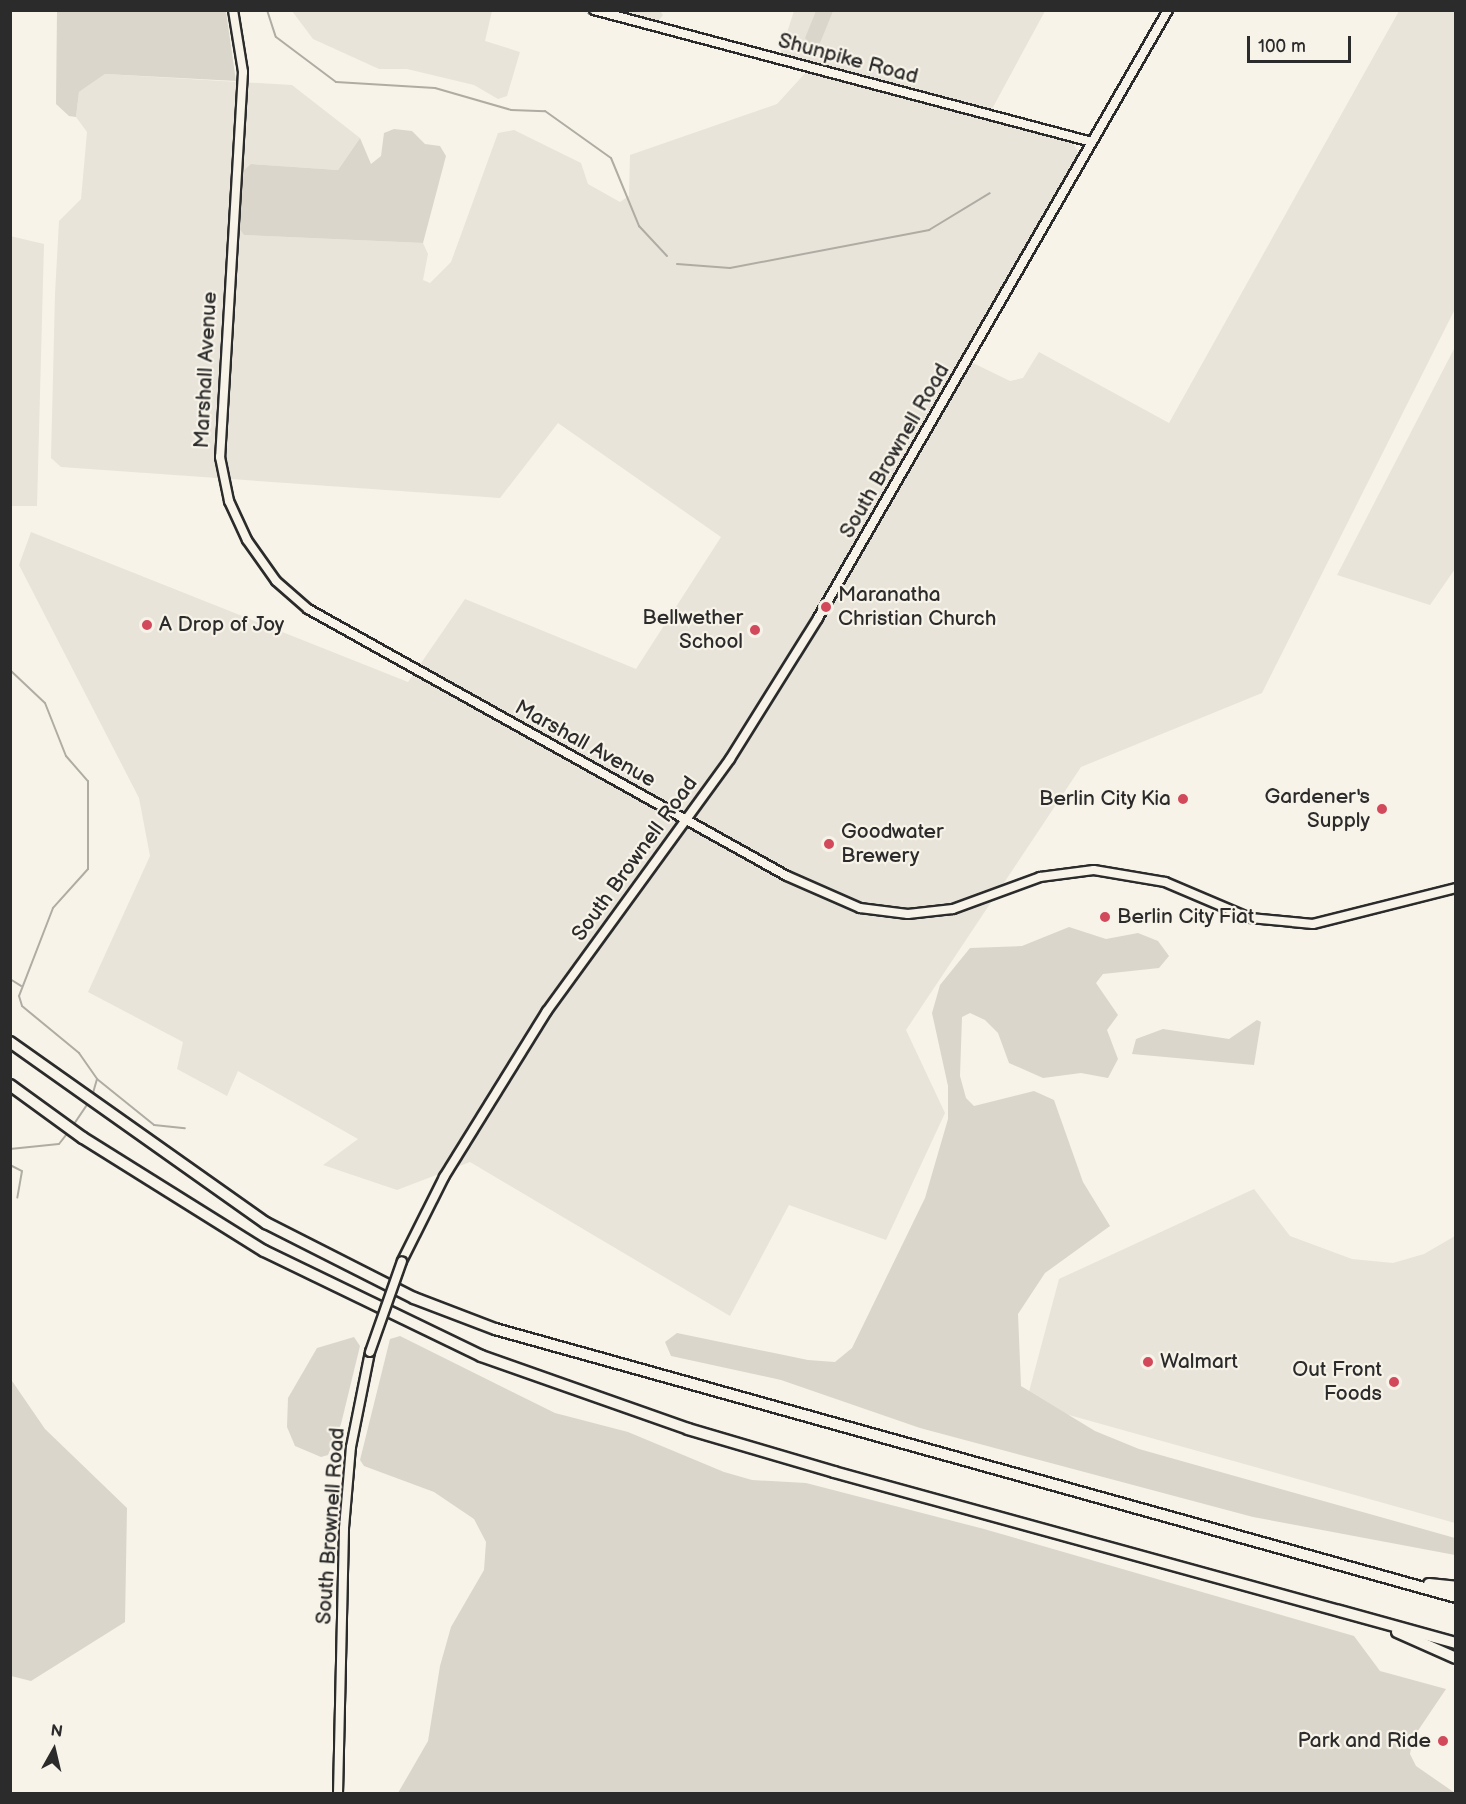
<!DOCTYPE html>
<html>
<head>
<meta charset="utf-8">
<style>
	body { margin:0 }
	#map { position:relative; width:1466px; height:1804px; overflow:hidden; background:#f7f3e8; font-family:"Balsamiq Sans",sans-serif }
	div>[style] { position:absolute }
	.built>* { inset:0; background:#e8e4da }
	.green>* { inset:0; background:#dad6cc }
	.stream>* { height:2px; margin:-1px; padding:0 1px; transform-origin:1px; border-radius:1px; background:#afaca4 }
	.roads { filter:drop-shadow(2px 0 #2b2b2b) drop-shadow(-2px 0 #2b2b2b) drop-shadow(0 2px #2b2b2b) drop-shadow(0 -2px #2b2b2b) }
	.secondary>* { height:8px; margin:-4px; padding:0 4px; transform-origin:4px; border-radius:4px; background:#f7f3e8 }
	.highway>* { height:10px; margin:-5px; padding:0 5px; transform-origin:5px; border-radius:5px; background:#f7f3e8 }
	.bridges { filter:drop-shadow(2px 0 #2b2b2b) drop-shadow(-2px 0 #2b2b2b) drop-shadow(0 2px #2b2b2b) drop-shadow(0 -2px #2b2b2b) }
	.secondary-bridge>* { height:8px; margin:-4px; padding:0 4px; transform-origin:4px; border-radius:4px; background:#f7f3e8 }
	.dots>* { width:16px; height:16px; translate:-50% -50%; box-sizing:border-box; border:3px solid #f7f3e8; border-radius:50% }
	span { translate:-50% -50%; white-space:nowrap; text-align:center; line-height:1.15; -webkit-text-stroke:4.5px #f7f3e8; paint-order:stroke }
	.street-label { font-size:21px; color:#2b2b2b }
	.poi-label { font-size:21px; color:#2b2b2b }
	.left { translate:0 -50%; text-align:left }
	.right { translate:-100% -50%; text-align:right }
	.frame { position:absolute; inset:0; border:12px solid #2b2b2b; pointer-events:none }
	.north { position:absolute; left:24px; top:1720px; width:60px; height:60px; -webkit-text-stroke:4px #f7f3e8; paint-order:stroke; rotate:8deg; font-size:16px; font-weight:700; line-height:24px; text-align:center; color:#2b2b2b }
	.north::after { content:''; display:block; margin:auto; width:21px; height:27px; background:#2b2b2b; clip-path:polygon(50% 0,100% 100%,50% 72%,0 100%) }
	.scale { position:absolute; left:1247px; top:36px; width:104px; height:27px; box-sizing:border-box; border:3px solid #2b2b2b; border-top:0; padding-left:8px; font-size:18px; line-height:21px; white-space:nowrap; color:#2b2b2b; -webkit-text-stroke:4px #f7f3e8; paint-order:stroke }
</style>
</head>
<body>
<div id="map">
	<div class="built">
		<i style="clip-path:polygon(292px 11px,492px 11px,485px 41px,520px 52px,507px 96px,498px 99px,474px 85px,407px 69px,379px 69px,313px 39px)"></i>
		<i style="clip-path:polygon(580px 11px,660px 11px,663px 15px,652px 29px)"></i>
		<i style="clip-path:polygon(794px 11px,1045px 11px,992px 109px,780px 54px)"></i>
		<i style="clip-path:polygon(1399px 11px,1455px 11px,1455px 309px,1262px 693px,1081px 767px,906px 1030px,945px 1113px,886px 1240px,789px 1205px,730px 1316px,470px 1162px,397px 1190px,323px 1165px,358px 1139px,238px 1071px,227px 1096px,177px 1069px,183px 1042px,88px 992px,150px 856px,139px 798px,19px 565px,31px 532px,408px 682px,465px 599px,636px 669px,721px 537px,558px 423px,500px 498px,61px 467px,51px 458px,55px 294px,59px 221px,81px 199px,87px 132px,76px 117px,79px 92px,105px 74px,292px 85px,360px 138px,338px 170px,251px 164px,237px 226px,244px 235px,423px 243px,428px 254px,423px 280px,430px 283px,451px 262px,498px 133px,514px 130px,581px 163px,588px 184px,620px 202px,629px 196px,630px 155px,777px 104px,808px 70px,1072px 142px,1080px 155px,970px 348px,973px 363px,1010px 381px,1023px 378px,1039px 352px,1169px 423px)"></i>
		<i style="clip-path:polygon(10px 236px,44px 244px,37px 506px,11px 506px)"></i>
		<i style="clip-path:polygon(1455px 347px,1455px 569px,1430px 605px,1337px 575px)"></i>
		<i style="clip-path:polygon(1254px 1189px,1290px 1236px,1352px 1259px,1393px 1263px,1424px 1254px,1455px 1236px,1455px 1523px,1026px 1403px,1059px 1279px)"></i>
	</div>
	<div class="green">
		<i style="clip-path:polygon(57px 11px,226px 11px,236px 81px,105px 74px,79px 92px,76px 117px,69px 116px,56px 104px)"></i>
		<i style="clip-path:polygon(816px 11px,833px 11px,820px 43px,810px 44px,805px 38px)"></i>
		<i style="clip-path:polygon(394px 129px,412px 131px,425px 144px,440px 146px,446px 156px,423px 243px,244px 235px,237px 226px,241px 173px,251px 164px,338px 170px,360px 138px,371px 164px,381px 156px,384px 133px)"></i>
		<i style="clip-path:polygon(1069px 927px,1106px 939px,1138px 933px,1158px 941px,1169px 956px,1159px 968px,1103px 974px,1096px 983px,1118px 1015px,1107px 1030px,1118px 1059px,1108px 1078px,1081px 1073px,1043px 1078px,1009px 1063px,998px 1033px,985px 1020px,970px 1013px,962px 1017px,960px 1076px,966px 1098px,974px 1106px,1034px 1091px,1054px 1100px,1083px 1182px,1110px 1226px,1045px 1273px,1018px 1314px,1021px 1386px,1095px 1431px,1139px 1449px,1455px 1538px,1455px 1555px,1253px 1517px,920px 1428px,781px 1380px,671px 1356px,665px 1342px,677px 1333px,808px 1360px,835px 1362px,852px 1348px,925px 1198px,948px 1119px,948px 1086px,932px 1013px,940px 985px,970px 948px,1022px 946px)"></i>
		<i style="clip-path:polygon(1257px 1020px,1261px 1022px,1254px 1065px,1132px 1054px,1136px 1039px,1163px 1029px,1229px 1039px)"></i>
		<i style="clip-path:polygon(400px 1336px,555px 1413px,628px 1432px,724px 1472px,752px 1480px,806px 1483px,984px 1529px,1354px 1636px,1380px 1671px,1446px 1689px,1413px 1738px,1410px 1754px,1416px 1766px,1455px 1793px,398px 1793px,428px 1741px,440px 1666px,451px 1627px,484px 1570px,486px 1542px,474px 1519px,434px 1492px,364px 1466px,360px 1460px,390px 1339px)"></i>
		<i style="clip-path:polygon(354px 1337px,360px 1346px,341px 1424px,328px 1455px,321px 1457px,295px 1446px,287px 1427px,288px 1398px,317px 1348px)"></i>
		<i style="clip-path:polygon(10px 1378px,45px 1429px,127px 1508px,125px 1622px,31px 1681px,11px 1676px)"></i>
	</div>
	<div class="stream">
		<i style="left:267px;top:10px;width:28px;rotate:72deg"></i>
		<i style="left:276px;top:37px;width:75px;rotate:36.9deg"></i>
		<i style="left:336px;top:82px;width:99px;rotate:3.5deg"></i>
		<i style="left:435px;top:88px;width:79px;rotate:16.1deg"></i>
		<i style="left:511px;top:110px;width:34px;rotate:2deg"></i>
		<i style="left:545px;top:111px;width:81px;rotate:35.5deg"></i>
		<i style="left:611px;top:158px;width:74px;rotate:67.6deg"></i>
		<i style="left:639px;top:226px;width:41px;rotate:47deg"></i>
		<i style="left:677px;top:264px;width:53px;rotate:4.3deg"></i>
		<i style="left:730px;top:268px;width:203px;rotate:-10.8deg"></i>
		<i style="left:929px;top:230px;width:71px;rotate:-31.2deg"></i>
		<i style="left:10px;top:670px;width:48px;rotate:43.3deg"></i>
		<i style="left:45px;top:703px;width:57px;rotate:68.4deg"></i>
		<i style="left:66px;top:756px;width:33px;rotate:49deg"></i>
		<i style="left:88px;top:781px;width:88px;rotate:90deg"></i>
		<i style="left:88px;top:869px;width:52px;rotate:131.9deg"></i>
		<i style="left:53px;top:908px;width:94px;rotate:111.1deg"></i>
		<i style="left:19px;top:996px;width:10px;rotate:73deg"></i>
		<i style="left:22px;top:1006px;width:74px;rotate:39.5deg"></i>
		<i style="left:79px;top:1053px;width:32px;rotate:55deg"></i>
		<i style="left:97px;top:1079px;width:19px;rotate:106deg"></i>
		<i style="left:10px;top:979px;width:13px;rotate:32deg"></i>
		<i style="left:97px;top:1079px;width:73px;rotate:38.9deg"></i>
		<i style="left:154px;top:1125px;width:31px;rotate:6deg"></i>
		<i style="left:72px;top:1127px;width:30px;rotate:-56deg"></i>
		<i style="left:10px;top:1149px;width:49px;rotate:-5.8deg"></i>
		<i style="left:59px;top:1144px;width:16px;rotate:-52deg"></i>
		<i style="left:10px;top:1165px;width:13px;rotate:27deg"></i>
		<i style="left:22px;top:1171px;width:27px;rotate:100deg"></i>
	</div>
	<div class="roads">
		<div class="secondary">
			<i style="left:233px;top:10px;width:63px;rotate:80.8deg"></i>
			<i style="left:243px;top:72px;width:386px;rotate:93.4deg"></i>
			<i style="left:220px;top:457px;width:45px;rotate:78.4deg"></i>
			<i style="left:229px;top:501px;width:43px;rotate:65.2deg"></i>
			<i style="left:247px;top:540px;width:50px;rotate:54.7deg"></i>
			<i style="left:276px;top:581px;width:43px;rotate:41.2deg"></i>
			<i style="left:308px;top:609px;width:548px;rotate:29.14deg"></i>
			<i style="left:787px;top:876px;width:80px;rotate:23.7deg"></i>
			<i style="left:860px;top:908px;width:48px;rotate:7.1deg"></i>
			<i style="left:908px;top:914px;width:45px;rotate:-6.3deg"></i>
			<i style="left:953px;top:909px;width:93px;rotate:-20.2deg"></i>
			<i style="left:1040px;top:877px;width:54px;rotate:-7.4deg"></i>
			<i style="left:1094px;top:870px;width:72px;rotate:9.6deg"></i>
			<i style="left:1165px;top:882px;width:92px;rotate:23deg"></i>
			<i style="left:1250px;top:918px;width:63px;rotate:5.4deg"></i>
			<i style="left:1313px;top:924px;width:147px;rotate:-14.1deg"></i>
			<i style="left:594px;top:10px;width:515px;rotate:14.85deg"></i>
			<i style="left:402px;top:1261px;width:94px;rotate:-63.4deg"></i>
			<i style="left:444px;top:1177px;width:195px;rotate:-58.2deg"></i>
			<i style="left:547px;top:1011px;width:311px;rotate:-54deg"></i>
			<i style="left:730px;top:759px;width:166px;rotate:-58deg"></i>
			<i style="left:818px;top:618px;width:702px;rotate:-60.07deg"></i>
			<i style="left:338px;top:1794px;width:266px;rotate:-88.7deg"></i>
			<i style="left:344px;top:1528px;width:81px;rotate:-85.1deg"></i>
			<i style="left:351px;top:1447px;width:97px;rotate:-78.7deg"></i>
		</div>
		<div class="highway">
			<i style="left:10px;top:1042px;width:314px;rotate:35.3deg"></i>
			<i style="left:266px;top:1223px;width:166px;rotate:26.9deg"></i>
			<i style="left:414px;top:1298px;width:87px;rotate:20.9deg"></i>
			<i style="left:495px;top:1329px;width:998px;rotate:15.58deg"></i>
			<i style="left:10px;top:1085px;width:90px;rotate:36deg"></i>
			<i style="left:83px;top:1138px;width:213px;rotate:32deg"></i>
			<i style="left:264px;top:1251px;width:241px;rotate:25.8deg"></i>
			<i style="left:481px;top:1356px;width:219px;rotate:19.4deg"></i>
			<i style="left:688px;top:1429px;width:152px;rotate:16.4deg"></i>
			<i style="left:834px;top:1472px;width:645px;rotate:15.37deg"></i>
			<i style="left:1429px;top:1584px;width:27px;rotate:6deg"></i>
			<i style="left:1397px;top:1632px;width:64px;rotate:23.8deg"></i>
		</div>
	</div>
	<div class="bridges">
		<div class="secondary-bridge">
			<i style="left:370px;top:1352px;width:96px;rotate:-70.6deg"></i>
		</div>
	</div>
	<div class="dots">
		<i style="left:826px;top:607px;background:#d1495b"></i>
		<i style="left:147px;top:625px;background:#d1495b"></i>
		<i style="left:755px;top:630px;background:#d1495b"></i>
		<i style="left:1183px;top:799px;background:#d1495b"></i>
		<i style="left:1382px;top:809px;background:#d1495b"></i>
		<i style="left:829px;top:844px;background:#d1495b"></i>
		<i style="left:1105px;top:917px;background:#d1495b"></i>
		<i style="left:1148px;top:1362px;background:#d1495b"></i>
		<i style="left:1394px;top:1382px;background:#d1495b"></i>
		<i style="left:1443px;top:1741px;background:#d1495b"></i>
	</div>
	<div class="street-label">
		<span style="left:848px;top:59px;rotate:15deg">Shunpike Road</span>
		<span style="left:206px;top:370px;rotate:-87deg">Marshall Avenue</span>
		<span style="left:895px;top:451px;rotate:-60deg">South Brownell Road</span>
		<span style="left:585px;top:744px;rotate:29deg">Marshall Avenue</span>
		<span style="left:635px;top:859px;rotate:-54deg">South Brownell Road</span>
		<span style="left:331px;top:1526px;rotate:-86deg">South Brownell Road</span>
	</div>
	<div class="poi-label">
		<span class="left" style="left:838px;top:607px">Maranatha<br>Christian Church</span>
		<span class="right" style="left:743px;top:630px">Bellwether<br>School</span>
		<span class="left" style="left:159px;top:625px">A Drop of Joy</span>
		<span class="right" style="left:1370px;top:809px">Gardener's<br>Supply</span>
		<span class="right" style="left:1171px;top:799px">Berlin City Kia</span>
		<span class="left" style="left:841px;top:844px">Goodwater<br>Brewery</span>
		<span class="left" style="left:1117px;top:917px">Berlin City Fiat</span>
		<span class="left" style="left:1160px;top:1362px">Walmart</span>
		<span class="right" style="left:1382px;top:1382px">Out Front<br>Foods</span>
		<span class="right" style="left:1431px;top:1741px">Park and Ride</span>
	</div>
	<div class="frame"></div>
	<div class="north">N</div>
	<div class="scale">100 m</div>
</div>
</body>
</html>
